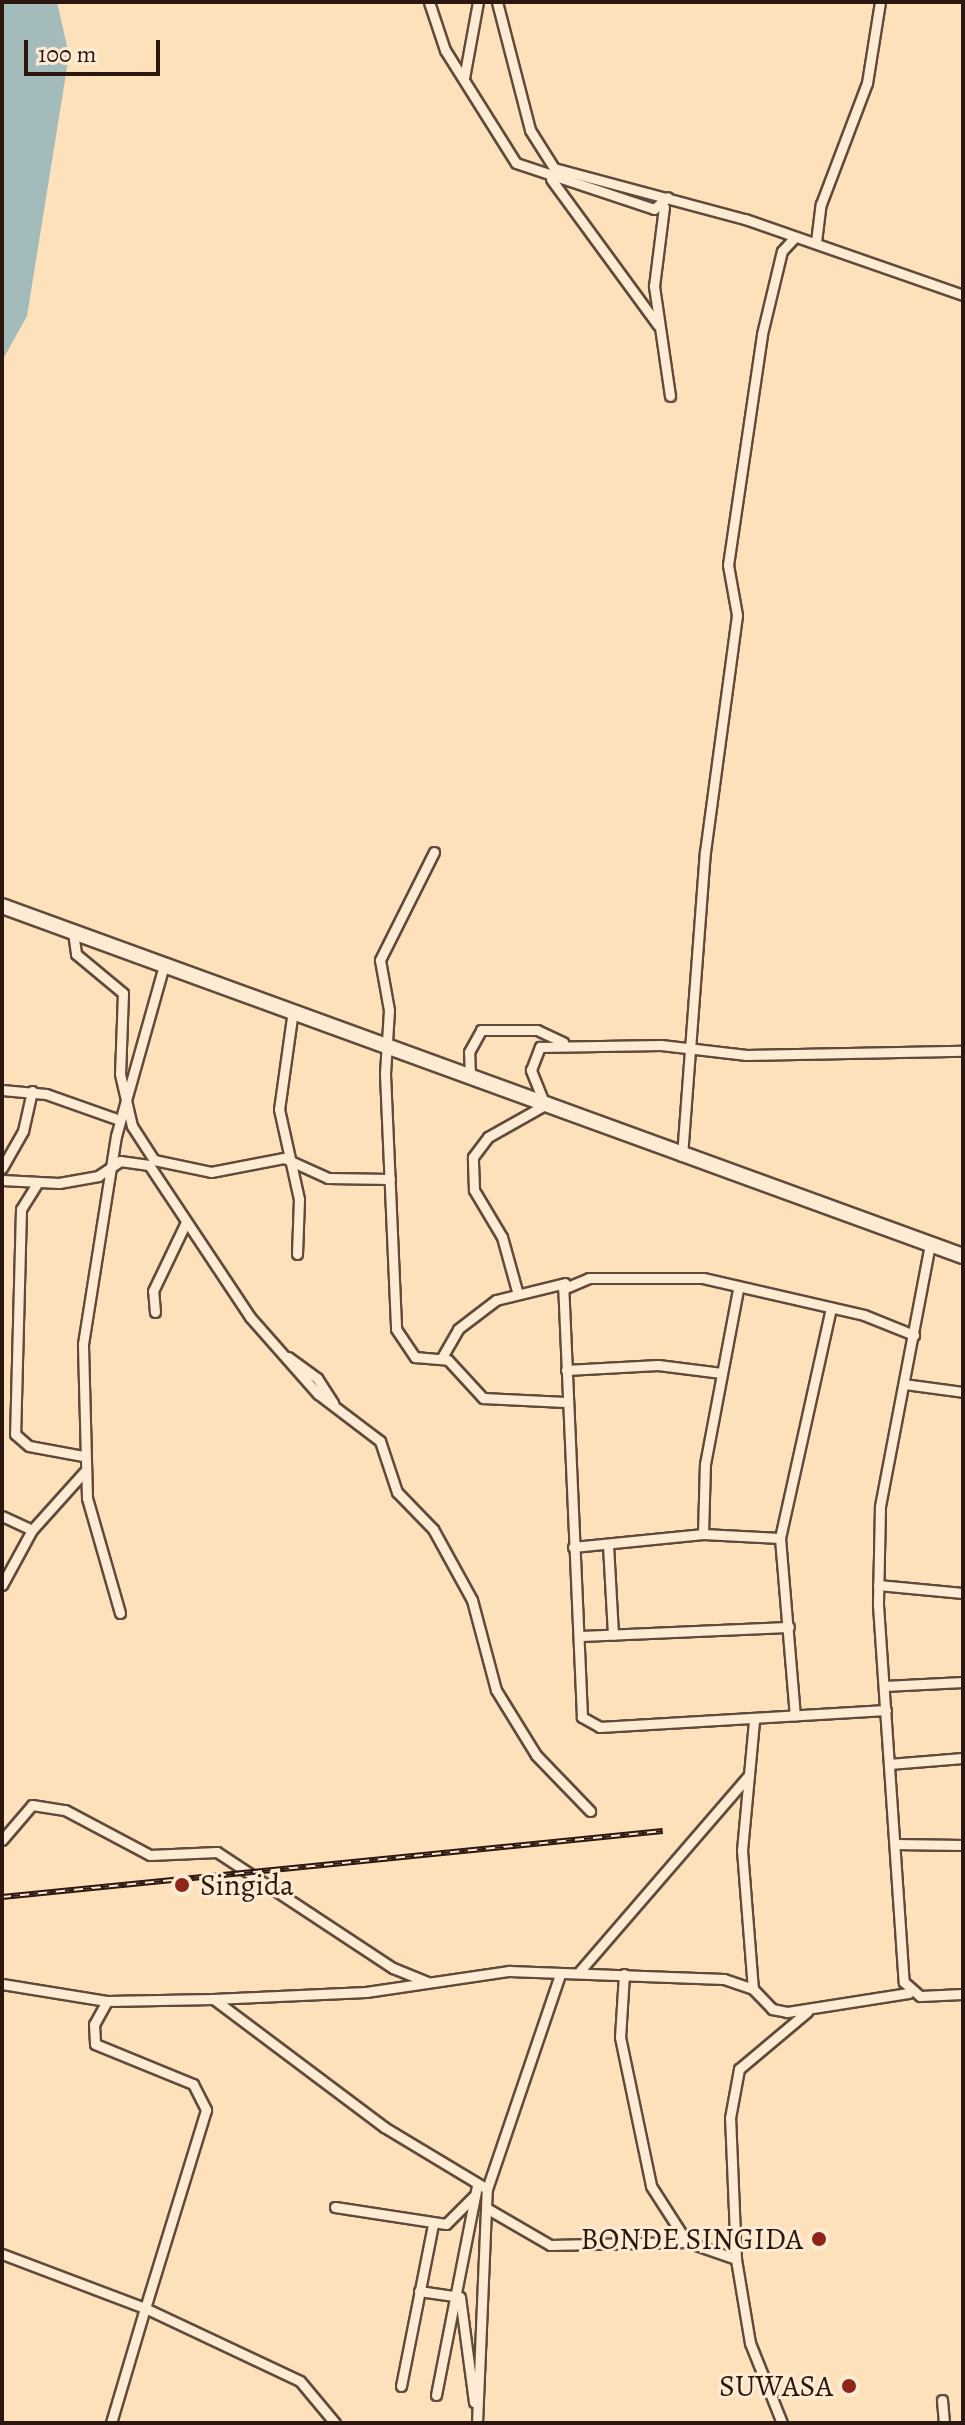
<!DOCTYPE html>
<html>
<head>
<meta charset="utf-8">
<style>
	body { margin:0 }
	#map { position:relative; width:965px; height:2425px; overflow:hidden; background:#fce1bb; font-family:Alegreya,serif }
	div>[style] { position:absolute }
	.water>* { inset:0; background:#a3bbba }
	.roads { filter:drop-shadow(2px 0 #604a3b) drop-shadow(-2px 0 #604a3b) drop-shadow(0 2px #604a3b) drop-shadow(0 -2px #604a3b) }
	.street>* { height:9px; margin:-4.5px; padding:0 4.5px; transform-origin:4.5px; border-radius:4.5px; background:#fdecd3 }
	.secondary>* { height:14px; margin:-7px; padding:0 7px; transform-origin:7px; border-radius:7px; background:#fdecd3 }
	.rail>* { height:6px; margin-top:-3px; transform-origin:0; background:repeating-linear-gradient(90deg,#fdecd3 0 9px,#2c1710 0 18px); box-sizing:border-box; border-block:2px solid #2c1710 }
	.dots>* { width:22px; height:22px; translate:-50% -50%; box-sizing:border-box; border:4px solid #fdecd3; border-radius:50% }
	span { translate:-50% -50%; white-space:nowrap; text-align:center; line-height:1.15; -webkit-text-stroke:6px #fdecd3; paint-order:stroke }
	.poi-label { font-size:30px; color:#2c1710 }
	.left { translate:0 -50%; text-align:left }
	.right { translate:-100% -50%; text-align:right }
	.frame { position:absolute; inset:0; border:4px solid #2c1710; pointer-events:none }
	.scale { position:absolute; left:24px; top:40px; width:136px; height:36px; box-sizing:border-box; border:4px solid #2c1710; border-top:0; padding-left:10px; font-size:24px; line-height:28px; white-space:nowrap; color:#2c1710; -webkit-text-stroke:6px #fdecd3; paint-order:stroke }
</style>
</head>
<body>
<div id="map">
	<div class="water">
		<i style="clip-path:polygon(2px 2px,57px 2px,69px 55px,27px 316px,2px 361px)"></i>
	</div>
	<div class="roads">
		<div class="street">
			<i style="left:429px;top:2px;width:51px;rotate:71.6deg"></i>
			<i style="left:445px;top:50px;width:133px;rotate:57.9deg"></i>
			<i style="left:516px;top:163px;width:145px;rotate:18.4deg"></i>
			<i style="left:654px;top:209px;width:18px;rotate:-41deg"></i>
			<i style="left:497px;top:2px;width:132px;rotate:75.5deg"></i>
			<i style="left:530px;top:130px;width:45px;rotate:57.7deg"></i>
			<i style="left:554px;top:168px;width:198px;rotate:15deg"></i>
			<i style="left:745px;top:219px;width:231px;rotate:19.2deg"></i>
			<i style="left:464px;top:78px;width:77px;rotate:-79.6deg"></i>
			<i style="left:551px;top:179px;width:181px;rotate:53.8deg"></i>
			<i style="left:664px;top:207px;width:80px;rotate:97.2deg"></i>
			<i style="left:654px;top:286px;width:111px;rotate:81.7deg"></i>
			<i style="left:816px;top:242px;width:38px;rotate:-83deg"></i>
			<i style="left:821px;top:204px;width:129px;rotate:-69.2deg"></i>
			<i style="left:867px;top:83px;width:82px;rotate:-80.9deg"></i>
			<i style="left:434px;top:852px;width:121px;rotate:116.6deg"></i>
			<i style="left:380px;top:960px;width:51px;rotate:79.8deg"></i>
			<i style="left:389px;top:1010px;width:64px;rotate:93.6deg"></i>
			<i style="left:385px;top:1074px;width:255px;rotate:87.5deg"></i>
			<i style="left:396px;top:1329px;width:34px;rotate:56deg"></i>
			<i style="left:415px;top:1357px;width:33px;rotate:5deg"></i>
			<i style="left:448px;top:1360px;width:52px;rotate:47.4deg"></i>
			<i style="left:483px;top:1398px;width:82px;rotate:2.8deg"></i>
			<i style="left:73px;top:932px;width:22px;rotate:82deg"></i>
			<i style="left:76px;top:954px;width:61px;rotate:39.7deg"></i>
			<i style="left:123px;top:993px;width:81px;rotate:92.1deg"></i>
			<i style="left:120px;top:1074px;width:53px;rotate:77deg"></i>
			<i style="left:132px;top:1126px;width:40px;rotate:57.1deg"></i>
			<i style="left:154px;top:1160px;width:58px;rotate:11.9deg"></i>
			<i style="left:211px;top:1172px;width:74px;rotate:-10.9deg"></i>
			<i style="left:284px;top:1158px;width:48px;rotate:24.4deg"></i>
			<i style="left:328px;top:1178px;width:62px;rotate:0.9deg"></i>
			<i style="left:293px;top:1010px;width:100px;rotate:98deg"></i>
			<i style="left:279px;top:1109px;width:92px;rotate:77.5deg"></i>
			<i style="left:299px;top:1199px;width:55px;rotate:92.1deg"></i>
			<i style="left:470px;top:1077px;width:25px;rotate:-92deg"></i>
			<i style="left:469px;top:1052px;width:25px;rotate:-61deg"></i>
			<i style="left:481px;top:1030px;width:56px"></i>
			<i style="left:537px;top:1030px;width:29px;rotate:25deg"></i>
			<i style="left:2px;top:1090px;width:44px;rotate:5.2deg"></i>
			<i style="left:46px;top:1094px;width:78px;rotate:19.4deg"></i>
			<i style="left:682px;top:1156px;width:305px;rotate:-85.7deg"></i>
			<i style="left:705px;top:852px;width:239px;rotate:-82.3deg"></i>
			<i style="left:737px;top:615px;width:51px;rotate:-100.2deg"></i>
			<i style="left:728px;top:565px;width:233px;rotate:-81.6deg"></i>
			<i style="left:762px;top:334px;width:85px;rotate:-76.5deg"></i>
			<i style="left:782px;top:251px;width:19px;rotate:-47deg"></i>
			<i style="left:2px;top:1168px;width:43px;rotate:-60.4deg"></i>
			<i style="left:23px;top:1131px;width:41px;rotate:-77.3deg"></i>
			<i style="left:2px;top:1180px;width:57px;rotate:3deg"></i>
			<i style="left:59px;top:1183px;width:40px;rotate:-10deg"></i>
			<i style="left:98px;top:1176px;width:27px;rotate:-34deg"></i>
			<i style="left:120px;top:1161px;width:29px;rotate:8deg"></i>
			<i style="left:149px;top:1165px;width:182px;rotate:56.4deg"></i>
			<i style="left:250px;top:1317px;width:103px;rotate:48.6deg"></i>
			<i style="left:318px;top:1394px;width:78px;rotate:37.2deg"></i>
			<i style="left:380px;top:1441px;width:54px;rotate:71.6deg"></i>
			<i style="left:397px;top:1492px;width:52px;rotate:45.8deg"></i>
			<i style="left:433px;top:1529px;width:81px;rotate:61.2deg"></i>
			<i style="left:472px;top:1600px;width:93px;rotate:75.1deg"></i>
			<i style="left:496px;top:1690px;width:76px;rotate:58.4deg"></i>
			<i style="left:536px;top:1755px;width:78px;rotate:46deg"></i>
			<i style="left:38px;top:1182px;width:32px;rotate:122deg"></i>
			<i style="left:21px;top:1209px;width:225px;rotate:91.5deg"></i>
			<i style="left:15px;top:1434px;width:18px;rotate:41deg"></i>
			<i style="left:29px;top:1446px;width:55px;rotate:10.5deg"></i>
			<i style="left:930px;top:1244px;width:268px;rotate:100.8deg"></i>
			<i style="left:880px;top:1507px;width:98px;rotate:91.2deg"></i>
			<i style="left:878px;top:1605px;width:378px;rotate:86.1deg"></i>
			<i style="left:904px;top:1982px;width:21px;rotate:41deg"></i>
			<i style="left:920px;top:1996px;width:43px;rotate:-2.7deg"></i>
			<i style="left:517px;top:1291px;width:56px;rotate:-105.5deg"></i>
			<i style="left:502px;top:1237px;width:55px;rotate:-120.8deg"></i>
			<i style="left:474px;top:1190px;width:33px;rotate:-92deg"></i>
			<i style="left:473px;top:1157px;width:25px;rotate:-53deg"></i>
			<i style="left:488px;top:1137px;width:65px;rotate:-29.3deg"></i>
			<i style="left:545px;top:1105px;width:38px;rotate:-112deg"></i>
			<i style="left:531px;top:1070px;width:25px;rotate:-69deg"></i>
			<i style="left:540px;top:1047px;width:121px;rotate:-0.9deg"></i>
			<i style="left:661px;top:1045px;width:86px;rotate:6.7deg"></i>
			<i style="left:746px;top:1055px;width:217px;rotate:-1.1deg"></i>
			<i style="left:155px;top:1312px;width:21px;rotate:-95deg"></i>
			<i style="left:153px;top:1291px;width:76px;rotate:-64.4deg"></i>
			<i style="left:288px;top:1357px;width:36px;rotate:36deg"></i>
			<i style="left:317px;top:1378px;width:30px;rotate:57deg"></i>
			<i style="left:441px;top:1359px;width:34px;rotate:-60deg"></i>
			<i style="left:458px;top:1329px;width:48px;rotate:-37.3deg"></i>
			<i style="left:496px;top:1300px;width:71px;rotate:-13.8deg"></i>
			<i style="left:566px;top:1370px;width:92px;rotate:-3.1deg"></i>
			<i style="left:658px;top:1365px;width:64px;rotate:7.2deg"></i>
			<i style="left:904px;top:1384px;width:60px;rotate:7.7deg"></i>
			<i style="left:2px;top:1516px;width:33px;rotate:25deg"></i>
			<i style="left:703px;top:1534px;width:70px;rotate:-88.4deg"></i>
			<i style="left:705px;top:1464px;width:177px;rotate:-79.3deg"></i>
			<i style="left:780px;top:1538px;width:236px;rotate:-77.5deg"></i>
			<i style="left:608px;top:1545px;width:90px;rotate:86.8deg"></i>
			<i style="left:573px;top:1547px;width:131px;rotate:-5.7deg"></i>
			<i style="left:703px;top:1534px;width:77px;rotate:3deg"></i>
			<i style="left:780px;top:1538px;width:178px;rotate:85.2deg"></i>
			<i style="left:2px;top:1585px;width:63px;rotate:-61.4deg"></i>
			<i style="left:32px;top:1530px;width:78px;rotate:-48.1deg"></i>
			<i style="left:878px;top:1585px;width:85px;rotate:5.4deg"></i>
			<i style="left:120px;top:1613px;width:120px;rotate:-106deg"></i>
			<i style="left:87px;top:1498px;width:154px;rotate:-91.5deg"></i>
			<i style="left:83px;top:1344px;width:211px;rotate:-81deg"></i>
			<i style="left:116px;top:1136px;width:178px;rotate:-74.3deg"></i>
			<i style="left:580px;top:1636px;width:209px;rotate:-2.5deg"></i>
			<i style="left:884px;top:1686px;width:79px;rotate:-2.9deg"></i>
			<i style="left:886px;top:1710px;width:287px;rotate:176.6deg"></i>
			<i style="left:600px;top:1727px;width:21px;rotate:-151deg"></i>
			<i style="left:582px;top:1717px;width:428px;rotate:-92.5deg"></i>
			<i style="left:563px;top:1289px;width:28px;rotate:-23deg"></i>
			<i style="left:589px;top:1278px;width:114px"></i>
			<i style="left:703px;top:1278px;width:165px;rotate:12.9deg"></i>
			<i style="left:864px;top:1315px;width:54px;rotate:21.8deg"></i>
			<i style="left:754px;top:1721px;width:130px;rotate:95.3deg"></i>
			<i style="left:742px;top:1850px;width:139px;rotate:85.5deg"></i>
			<i style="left:753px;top:1989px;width:28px;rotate:46deg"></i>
			<i style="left:772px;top:2009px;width:15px;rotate:11deg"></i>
			<i style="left:787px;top:2012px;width:123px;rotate:-8.9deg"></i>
			<i style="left:889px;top:1764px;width:74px;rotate:-4.6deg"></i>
			<i style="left:2px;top:1840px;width:46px;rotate:-49.4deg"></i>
			<i style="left:32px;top:1805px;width:33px;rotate:9deg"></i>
			<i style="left:65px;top:1810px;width:96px;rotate:27.9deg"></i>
			<i style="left:150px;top:1855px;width:67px;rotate:-2.6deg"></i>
			<i style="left:217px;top:1852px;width:211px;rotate:33.4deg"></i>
			<i style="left:393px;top:1968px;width:37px;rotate:22deg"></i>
			<i style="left:895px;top:1844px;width:68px;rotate:0.8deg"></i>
			<i style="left:579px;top:1972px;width:259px;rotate:-49.2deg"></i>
			<i style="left:624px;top:1974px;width:63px;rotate:93.6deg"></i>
			<i style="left:620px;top:2037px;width:152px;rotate:78.2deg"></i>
			<i style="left:651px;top:2186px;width:67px;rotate:57.3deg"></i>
			<i style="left:2px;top:1984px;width:106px;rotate:9.2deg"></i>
			<i style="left:107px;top:2001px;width:106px;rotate:-1.1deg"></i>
			<i style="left:213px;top:1999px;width:153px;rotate:-2.6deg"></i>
			<i style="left:366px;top:1992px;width:145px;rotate:-8.4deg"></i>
			<i style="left:509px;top:1971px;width:215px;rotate:2.1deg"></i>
			<i style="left:724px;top:1979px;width:31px;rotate:19deg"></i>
			<i style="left:215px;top:2000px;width:211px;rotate:36.9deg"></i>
			<i style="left:384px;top:2127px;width:120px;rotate:31deg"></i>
			<i style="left:107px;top:2001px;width:26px;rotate:119deg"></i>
			<i style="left:94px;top:2024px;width:20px;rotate:87deg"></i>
			<i style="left:95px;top:2044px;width:106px;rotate:22.2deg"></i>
			<i style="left:193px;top:2084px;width:29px;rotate:63deg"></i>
			<i style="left:206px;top:2110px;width:207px;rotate:107.1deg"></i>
			<i style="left:145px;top:2308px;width:171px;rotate:25.2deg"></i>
			<i style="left:300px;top:2381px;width:55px;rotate:50.2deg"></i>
			<i style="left:335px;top:2207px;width:112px;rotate:8.7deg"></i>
			<i style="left:446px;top:2224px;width:41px;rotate:-45deg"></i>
			<i style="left:488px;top:2209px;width:72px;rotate:30.1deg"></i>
			<i style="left:550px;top:2245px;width:137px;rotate:-1.3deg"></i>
			<i style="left:687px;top:2242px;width:52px;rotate:19.1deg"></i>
			<i style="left:2px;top:2254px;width:153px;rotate:20.7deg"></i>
			<i style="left:145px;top:2308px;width:120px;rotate:106.5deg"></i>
			<i style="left:419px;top:2291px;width:41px;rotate:8.3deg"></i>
			<i style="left:460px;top:2297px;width:106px;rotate:82.4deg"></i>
			<i style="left:401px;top:2386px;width:165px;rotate:-78.8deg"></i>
			<i style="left:436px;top:2395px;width:213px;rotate:-78.9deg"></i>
			<i style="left:942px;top:2400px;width:23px;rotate:85deg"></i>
			<i style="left:477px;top:2423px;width:234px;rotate:-87.6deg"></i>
			<i style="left:487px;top:2189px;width:226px;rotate:-71.2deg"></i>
			<i style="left:782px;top:2423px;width:86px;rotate:-111.8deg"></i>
			<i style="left:750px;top:2343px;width:85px;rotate:-99.5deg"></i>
			<i style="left:736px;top:2259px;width:141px;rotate:-92.4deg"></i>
			<i style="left:730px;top:2118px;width:50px;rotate:-79.6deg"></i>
			<i style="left:739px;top:2069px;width:89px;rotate:-40deg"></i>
		</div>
		<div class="secondary">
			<i style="left:2px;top:906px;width:1023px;rotate:20.01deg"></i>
		</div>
	</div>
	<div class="rail">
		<i style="left:2px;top:1897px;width:664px;rotate:-5.7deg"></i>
	</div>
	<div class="dots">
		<i style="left:182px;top:1885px;background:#8f2418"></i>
		<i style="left:819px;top:2239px;background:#8f2418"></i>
		<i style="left:849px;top:2386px;background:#8f2418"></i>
	</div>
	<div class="poi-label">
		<span class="left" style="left:200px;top:1885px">Singida</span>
		<span class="right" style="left:803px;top:2239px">BONDE SINGIDA</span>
		<span class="right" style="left:833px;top:2386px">SUWASA</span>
	</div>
	<div class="frame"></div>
	<div class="scale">100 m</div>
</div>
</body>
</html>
